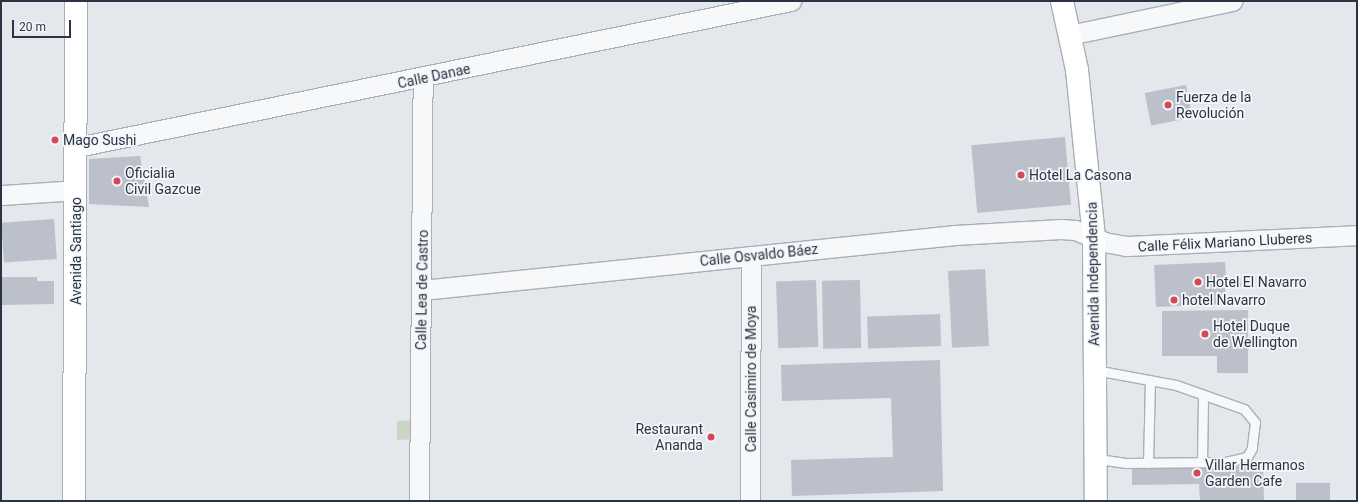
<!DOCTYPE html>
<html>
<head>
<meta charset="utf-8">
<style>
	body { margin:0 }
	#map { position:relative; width:1358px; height:502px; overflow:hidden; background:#e4e7ec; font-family:Roboto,sans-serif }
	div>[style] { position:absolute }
	.green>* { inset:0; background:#c9d6c5 }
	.building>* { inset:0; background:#bbc0ca; transform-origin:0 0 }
	.roads { filter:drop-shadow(1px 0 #a9aeb7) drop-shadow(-1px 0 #a9aeb7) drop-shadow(0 1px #a9aeb7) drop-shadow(0 -1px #a9aeb7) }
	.lane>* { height:9px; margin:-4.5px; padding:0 4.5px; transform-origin:4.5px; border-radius:4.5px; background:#f7f8fa }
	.street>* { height:19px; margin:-9.5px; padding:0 9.5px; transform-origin:9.5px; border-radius:9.5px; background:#f7f8fa }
	.secondary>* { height:22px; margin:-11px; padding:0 11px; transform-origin:11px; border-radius:11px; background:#fff }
	.dots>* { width:11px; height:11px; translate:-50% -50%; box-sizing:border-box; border:2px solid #f4f6f9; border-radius:50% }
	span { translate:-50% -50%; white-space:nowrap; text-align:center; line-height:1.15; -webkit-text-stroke:3.5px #f4f6f9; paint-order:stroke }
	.street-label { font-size:14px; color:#2b3445 }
	.poi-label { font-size:14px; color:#2b3445 }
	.left { translate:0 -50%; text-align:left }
	.right { translate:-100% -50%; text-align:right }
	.frame { position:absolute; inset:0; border:2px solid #2b3445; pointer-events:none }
	.scale { position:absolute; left:12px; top:20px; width:59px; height:18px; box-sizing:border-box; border:2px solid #2b3445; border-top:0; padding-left:5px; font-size:12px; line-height:14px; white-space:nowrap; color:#2b3445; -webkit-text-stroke:3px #f4f6f9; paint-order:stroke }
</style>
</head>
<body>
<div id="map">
	<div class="green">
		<i style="clip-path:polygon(417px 420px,415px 439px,397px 440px,397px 421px)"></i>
	</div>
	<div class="building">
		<i style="left:1186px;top:85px;width:33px;height:42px;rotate:79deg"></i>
		<i style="left:1065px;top:137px;width:68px;height:94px;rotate:85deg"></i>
		<i style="clip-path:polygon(140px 156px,149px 207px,89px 204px,89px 159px)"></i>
		<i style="left:54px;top:219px;width:40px;height:53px;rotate:86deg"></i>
		<i style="clip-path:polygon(1225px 262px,1226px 278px,1240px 278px,1241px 286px,1225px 287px,1226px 304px,1156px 307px,1154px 265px)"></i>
		<i style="left:985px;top:269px;width:77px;height:37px;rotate:87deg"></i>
		<i style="clip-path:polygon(1px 277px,37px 277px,37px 281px,54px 281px,54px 304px,1px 305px)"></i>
		<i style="left:816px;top:280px;width:67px;height:40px;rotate:88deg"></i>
		<i style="left:860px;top:280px;width:68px;height:38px;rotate:89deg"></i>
		<i style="clip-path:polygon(1248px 310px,1248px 373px,1217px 373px,1217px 356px,1162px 356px,1162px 311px)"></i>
		<i style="left:940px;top:314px;width:32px;height:73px;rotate:88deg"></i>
		<i style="clip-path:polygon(940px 360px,943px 491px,792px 496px,791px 460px,893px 457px,891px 398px,782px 401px,781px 365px)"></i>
		<i style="clip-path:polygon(1132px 462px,1263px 462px,1264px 501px,1200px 501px,1199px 484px,1132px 485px)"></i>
		<i style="left:1296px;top:483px;width:34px;height:18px"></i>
	</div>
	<div class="roads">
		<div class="lane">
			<i style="left:1095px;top:370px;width:82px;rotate:10.5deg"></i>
			<i style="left:1176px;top:385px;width:72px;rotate:19.4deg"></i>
			<i style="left:1244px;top:409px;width:17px;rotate:50deg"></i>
			<i style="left:1255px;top:422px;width:26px;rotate:97deg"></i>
			<i style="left:1252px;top:448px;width:10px;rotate:119deg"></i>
			<i style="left:1247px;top:457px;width:22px;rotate:167deg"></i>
			<i style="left:1226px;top:462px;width:100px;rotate:179.4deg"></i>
			<i style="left:1126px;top:463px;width:30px;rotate:-172deg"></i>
			<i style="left:1202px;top:462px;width:65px;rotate:-89.1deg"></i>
			<i style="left:1148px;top:463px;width:82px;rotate:-88.6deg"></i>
		</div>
		<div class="street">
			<i style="left:1069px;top:35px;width:167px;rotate:-11.8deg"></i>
			<i style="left:77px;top:147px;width:729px;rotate:-11.56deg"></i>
			<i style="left:1px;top:195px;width:75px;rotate:-3.8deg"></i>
			<i style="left:422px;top:290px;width:536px;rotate:-5.89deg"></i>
			<i style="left:955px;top:235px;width:106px;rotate:-3.2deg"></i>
			<i style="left:1061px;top:229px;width:14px;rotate:4deg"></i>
			<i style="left:1075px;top:230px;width:31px;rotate:22deg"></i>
			<i style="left:1104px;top:242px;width:22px;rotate:10deg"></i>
			<i style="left:1126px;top:246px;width:231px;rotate:-2.7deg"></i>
			<i style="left:419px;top:501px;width:422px;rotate:-89.5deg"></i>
			<i style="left:750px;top:501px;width:245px;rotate:-89.8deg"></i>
		</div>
		<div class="secondary">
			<i style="left:1062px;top:1px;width:71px;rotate:77.7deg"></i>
			<i style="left:1077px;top:70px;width:168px;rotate:84.2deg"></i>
			<i style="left:1094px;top:237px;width:264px;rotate:89.6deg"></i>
			<i style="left:74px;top:501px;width:500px;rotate:-89.77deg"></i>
		</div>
	</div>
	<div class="dots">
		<i style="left:1168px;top:105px;background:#d1495b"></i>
		<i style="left:55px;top:140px;background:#d1495b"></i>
		<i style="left:1021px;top:175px;background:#d1495b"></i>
		<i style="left:117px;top:181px;background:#d1495b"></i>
		<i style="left:1198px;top:282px;background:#d1495b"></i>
		<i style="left:1174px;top:300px;background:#d1495b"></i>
		<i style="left:1205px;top:334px;background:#d1495b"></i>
		<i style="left:711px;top:437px;background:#d1495b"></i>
		<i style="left:1197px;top:473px;background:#d1495b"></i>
	</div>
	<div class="street-label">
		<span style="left:434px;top:76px;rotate:-12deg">Calle Danae</span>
		<span style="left:1225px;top:242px;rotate:-3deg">Calle Félix Mariano Lluberes</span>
		<span style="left:76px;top:251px;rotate:-90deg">Avenida Santiago</span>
		<span style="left:759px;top:255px;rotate:-6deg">Calle Osvaldo Báez</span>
		<span style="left:1093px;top:274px;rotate:-91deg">Avenida Independencia</span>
		<span style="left:422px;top:290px;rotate:-89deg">Calle Lea de Castro</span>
		<span style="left:751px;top:379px;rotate:-90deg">Calle Casimiro de Moya</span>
	</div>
	<div class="poi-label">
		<span class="left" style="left:1176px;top:105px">Fuerza de la<br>Revolución</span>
		<span class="left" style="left:63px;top:140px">Mago Sushi</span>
		<span class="left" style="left:125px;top:181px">Oficialia<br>Civil Gazcue</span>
		<span class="left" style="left:1029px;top:175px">Hotel La Casona</span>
		<span class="left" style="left:1206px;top:282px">Hotel El Navarro</span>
		<span class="left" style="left:1182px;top:300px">hotel Navarro</span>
		<span class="left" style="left:1213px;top:334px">Hotel Duque<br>de Wellington</span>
		<span class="right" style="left:703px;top:437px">Restaurant<br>Ananda</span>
		<span class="left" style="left:1205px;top:473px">Villar Hermanos<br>Garden Cafe</span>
	</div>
	<div class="frame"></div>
	<div class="scale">20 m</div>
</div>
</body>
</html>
